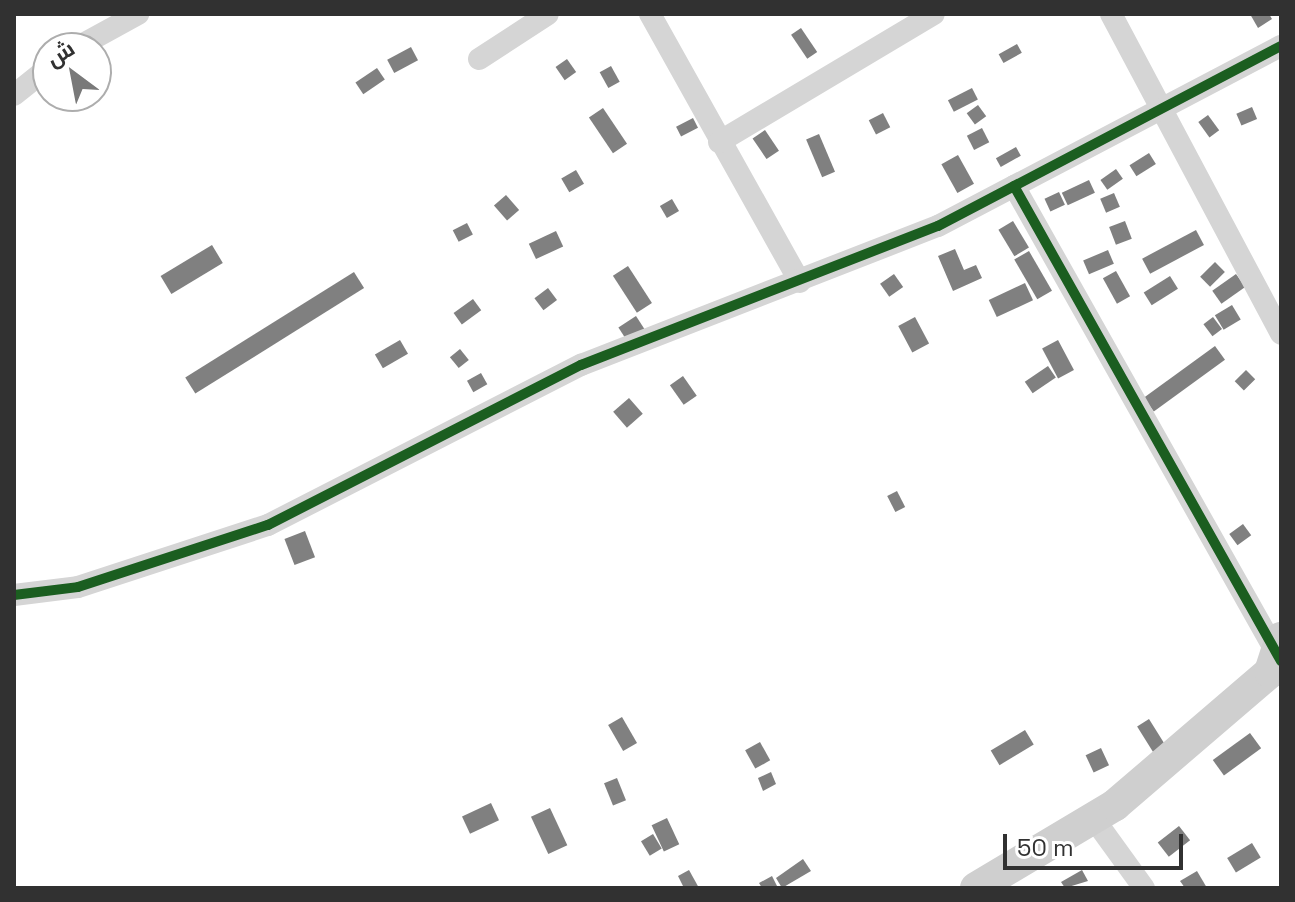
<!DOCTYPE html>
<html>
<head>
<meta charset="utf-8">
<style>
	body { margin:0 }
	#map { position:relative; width:1295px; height:902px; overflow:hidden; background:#fff; font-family:"Space Grotesk",Cairo,sans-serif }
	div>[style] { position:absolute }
	.building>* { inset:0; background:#808080; transform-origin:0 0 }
	.street>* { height:22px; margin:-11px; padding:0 11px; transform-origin:11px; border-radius:11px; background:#d5d5d5 }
	.secondary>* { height:32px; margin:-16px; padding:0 16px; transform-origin:16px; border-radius:16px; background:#cfcfcf }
	.cycleway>* { height:10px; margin:-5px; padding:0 5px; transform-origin:5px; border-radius:5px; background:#1b5e20 }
	span { translate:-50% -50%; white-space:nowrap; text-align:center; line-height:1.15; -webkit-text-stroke:8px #fff; paint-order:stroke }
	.frame { position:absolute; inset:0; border:16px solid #313131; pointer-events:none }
	.north { position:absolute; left:32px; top:32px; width:80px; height:80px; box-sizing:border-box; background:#fff; border:2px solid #adadad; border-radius:50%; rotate:328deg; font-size:22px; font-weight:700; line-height:32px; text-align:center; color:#313131 }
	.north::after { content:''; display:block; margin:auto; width:28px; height:36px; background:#797979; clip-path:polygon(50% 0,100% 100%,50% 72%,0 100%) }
	.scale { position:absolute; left:1003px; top:834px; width:180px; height:36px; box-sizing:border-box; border:4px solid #313131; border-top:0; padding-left:10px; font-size:24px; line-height:28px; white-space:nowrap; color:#313131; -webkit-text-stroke:6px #fff; paint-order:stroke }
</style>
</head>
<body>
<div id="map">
	<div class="building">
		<i style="clip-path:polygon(1250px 14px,1269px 14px,1272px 19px,1258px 28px)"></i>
		<i style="left:801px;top:28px;width:29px;height:12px;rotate:56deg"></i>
		<i style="left:1017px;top:44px;width:10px;height:21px;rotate:61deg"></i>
		<i style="left:411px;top:47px;width:15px;height:27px;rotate:62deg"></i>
		<i style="left:567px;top:59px;width:16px;height:14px;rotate:55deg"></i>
		<i style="left:611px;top:66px;width:18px;height:13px;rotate:61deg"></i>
		<i style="left:377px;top:68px;width:14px;height:26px;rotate:56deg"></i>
		<i style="left:972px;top:88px;width:13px;height:27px;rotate:63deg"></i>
		<i style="left:978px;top:105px;width:14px;height:14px;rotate:54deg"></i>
		<i style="left:1252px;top:107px;width:13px;height:17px;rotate:67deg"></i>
		<i style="left:603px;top:108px;width:43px;height:17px;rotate:56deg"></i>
		<i style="left:883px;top:113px;width:16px;height:16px;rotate:63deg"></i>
		<i style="left:1208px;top:115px;width:19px;height:12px;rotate:54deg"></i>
		<i style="left:693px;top:118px;width:11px;height:19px;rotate:63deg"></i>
		<i style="left:982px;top:128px;width:16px;height:17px;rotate:63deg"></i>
		<i style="left:765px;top:130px;width:25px;height:15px;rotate:56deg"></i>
		<i style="left:819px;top:134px;width:41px;height:14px;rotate:67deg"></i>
		<i style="left:1016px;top:147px;width:10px;height:23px;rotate:61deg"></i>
		<i style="left:1149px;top:153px;width:13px;height:23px;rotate:58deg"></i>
		<i style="left:958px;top:155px;width:33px;height:19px;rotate:61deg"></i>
		<i style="left:1116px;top:169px;width:12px;height:19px;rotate:55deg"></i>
		<i style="left:576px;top:170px;width:16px;height:17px;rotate:60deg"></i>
		<i style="left:1089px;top:180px;width:14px;height:30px;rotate:65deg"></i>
		<i style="left:1059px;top:192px;width:14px;height:16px;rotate:65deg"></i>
		<i style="left:1114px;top:193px;width:15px;height:15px;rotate:67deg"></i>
		<i style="left:506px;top:195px;width:20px;height:16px;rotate:49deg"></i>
		<i style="left:672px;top:199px;width:14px;height:14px;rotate:60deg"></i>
		<i style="left:1013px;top:221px;width:31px;height:17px;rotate:59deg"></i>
		<i style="left:1125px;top:221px;width:19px;height:17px;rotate:69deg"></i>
		<i style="left:467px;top:223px;width:13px;height:16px;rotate:63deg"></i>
		<i style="left:1196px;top:230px;width:17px;height:61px;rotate:62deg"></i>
		<i style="left:556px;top:231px;width:17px;height:30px;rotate:65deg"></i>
		<i style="left:212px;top:245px;width:21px;height:60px;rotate:59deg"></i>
		<i style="clip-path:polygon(955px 249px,964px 270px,976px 265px,982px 278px,953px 291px,938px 256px)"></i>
		<i style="left:1108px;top:250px;width:15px;height:27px;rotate:67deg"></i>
		<i style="left:1029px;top:251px;width:46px;height:17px;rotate:60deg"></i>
		<i style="left:1215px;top:262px;width:14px;height:21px;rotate:45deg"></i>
		<i style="left:628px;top:266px;width:44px;height:18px;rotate:57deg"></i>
		<i style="left:1116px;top:271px;width:29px;height:15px;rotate:61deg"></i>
		<i style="left:354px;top:272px;width:19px;height:199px;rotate:58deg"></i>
		<i style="left:894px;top:274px;width:16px;height:17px;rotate:55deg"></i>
		<i style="left:1236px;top:274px;width:16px;height:29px;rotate:55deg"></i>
		<i style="left:1170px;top:276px;width:15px;height:31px;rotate:58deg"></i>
		<i style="left:1025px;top:283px;width:19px;height:40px;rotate:65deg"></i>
		<i style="left:548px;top:288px;width:15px;height:17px;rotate:53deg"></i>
		<i style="left:473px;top:299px;width:14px;height:24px;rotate:54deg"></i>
		<i style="left:1232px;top:305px;width:17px;height:20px;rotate:59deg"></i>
		<i style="left:636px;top:316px;width:17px;height:21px;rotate:57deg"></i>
		<i style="left:915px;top:317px;width:30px;height:19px;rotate:62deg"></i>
		<i style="left:1213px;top:317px;width:15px;height:12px;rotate:53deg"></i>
		<i style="left:400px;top:340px;width:16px;height:29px;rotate:60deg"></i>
		<i style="left:1058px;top:340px;width:34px;height:18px;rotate:62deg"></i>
		<i style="left:1215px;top:346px;width:17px;height:88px;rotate:54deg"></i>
		<i style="left:460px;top:349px;width:14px;height:13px;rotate:51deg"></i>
		<i style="left:1048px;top:366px;width:14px;height:28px;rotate:56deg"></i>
		<i style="left:1246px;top:370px;width:13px;height:16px;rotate:45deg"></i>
		<i style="left:481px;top:373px;width:13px;height:16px;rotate:61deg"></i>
		<i style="left:683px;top:376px;width:24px;height:16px;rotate:55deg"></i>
		<i style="left:629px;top:398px;width:21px;height:21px;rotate:49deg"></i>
		<i style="left:897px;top:491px;width:18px;height:11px;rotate:63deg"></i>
		<i style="left:1243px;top:524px;width:14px;height:17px;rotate:54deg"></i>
		<i style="left:305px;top:531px;width:28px;height:22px;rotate:69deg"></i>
		<i style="left:622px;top:717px;width:30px;height:16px;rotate:60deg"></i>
		<i style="left:1149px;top:719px;width:31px;height:14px;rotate:58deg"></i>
		<i style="left:1025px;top:730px;width:17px;height:40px;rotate:59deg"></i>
		<i style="left:1250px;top:733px;width:19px;height:46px;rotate:54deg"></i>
		<i style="left:760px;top:742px;width:21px;height:17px;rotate:61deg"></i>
		<i style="left:1101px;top:748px;width:19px;height:17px;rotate:65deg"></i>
		<i style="clip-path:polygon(771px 772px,776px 784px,763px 791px,758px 778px)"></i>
		<i style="left:617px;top:778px;width:24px;height:14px;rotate:68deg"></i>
		<i style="left:491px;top:803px;width:19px;height:32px;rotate:65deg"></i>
		<i style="left:550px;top:808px;width:41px;height:21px;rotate:65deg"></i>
		<i style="left:667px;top:818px;width:29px;height:17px;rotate:65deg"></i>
		<i style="left:1179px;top:826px;width:18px;height:27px;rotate:52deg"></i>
		<i style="left:653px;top:834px;width:17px;height:14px;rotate:59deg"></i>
		<i style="left:1252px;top:843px;width:17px;height:29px;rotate:59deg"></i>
		<i style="clip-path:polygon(803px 859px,811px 871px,782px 888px,776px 878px)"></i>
		<i style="clip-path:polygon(689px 870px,699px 888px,684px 888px,678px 876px)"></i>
		<i style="clip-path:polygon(1082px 870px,1088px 881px,1065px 888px,1061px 882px)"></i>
		<i style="clip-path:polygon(1197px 871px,1207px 888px,1185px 888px,1180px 881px)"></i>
		<i style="clip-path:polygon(772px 876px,778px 888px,762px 888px,759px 883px)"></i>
	</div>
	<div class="street">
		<i style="left:650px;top:14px;width:307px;rotate:60.8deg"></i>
		<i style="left:1111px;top:14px;width:362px;rotate:62deg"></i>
		<i style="left:76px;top:48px;width:71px;rotate:-28.7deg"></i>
		<i style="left:479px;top:59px;width:82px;rotate:-33.1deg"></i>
		<i style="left:14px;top:95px;width:43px;rotate:-38.5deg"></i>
		<i style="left:719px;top:142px;width:250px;rotate:-30.8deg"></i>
		<i style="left:1014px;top:186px;width:543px;rotate:60.65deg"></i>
		<i style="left:14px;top:595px;width:64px;rotate:-7.1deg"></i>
		<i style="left:78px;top:587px;width:200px;rotate:-18.1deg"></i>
		<i style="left:268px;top:525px;width:352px;rotate:-27.1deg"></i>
		<i style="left:581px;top:365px;width:383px;rotate:-21.3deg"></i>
		<i style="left:938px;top:226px;width:387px;rotate:-27.7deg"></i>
		<i style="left:1094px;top:819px;width:85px;rotate:54.1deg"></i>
	</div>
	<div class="secondary">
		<i style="left:976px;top:888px;width:162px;rotate:-30.8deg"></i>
		<i style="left:1115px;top:805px;width:204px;rotate:-40.6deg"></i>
		<i style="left:1270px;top:672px;width:36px;rotate:-72deg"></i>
	</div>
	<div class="cycleway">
		<i style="left:1014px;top:186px;width:545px;rotate:60.66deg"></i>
		<i style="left:14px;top:595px;width:64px;rotate:-7.1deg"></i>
		<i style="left:78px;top:587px;width:200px;rotate:-18.1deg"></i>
		<i style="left:268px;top:525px;width:352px;rotate:-27.1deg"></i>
		<i style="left:581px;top:365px;width:383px;rotate:-21.3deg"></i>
		<i style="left:938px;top:226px;width:387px;rotate:-27.7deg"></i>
	</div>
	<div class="frame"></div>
	<div class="north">ش</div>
	<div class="scale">50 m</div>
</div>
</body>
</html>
